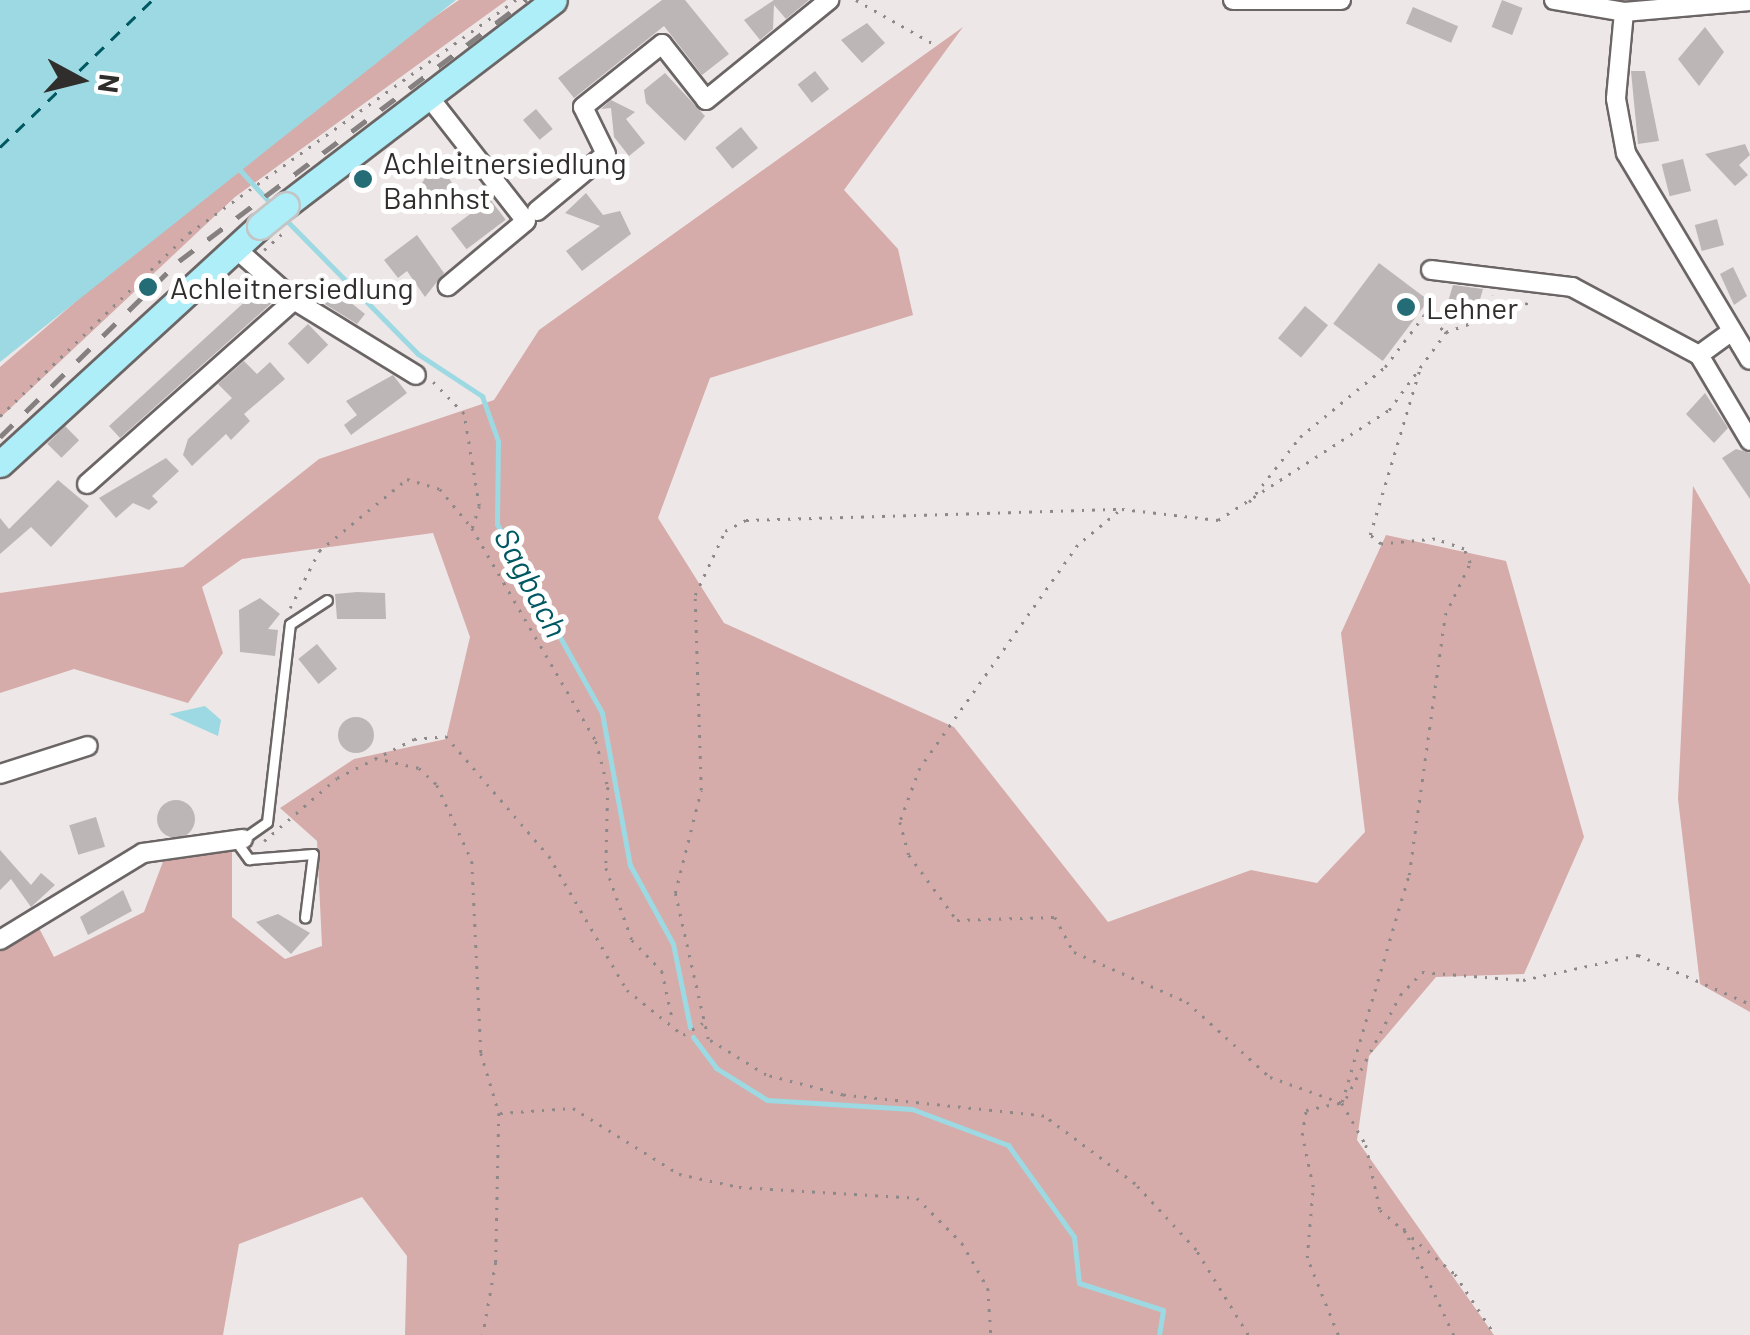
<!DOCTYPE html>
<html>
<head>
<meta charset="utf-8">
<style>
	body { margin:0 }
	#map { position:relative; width:1750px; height:1335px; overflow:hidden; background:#eee7e7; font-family:Barlow,sans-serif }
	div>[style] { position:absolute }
	.green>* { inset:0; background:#d5acaa }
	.water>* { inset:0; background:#9dd9e2 }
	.stream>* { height:5px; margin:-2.5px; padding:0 2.5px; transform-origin:2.5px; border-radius:2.5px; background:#9dd9e2 }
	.ferry>* { height:2.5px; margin-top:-1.25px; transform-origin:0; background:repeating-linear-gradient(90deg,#005862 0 12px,transparent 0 22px) }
	.building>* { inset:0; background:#bcb6b6; transform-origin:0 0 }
	.round { border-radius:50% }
	.path>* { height:2.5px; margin-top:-1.25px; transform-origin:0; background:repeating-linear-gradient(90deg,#8e8989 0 2.5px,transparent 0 10.5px) }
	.roads { filter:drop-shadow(2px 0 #6b6665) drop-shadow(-2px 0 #6b6665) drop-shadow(0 2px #6b6665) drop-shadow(0 -2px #6b6665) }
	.lane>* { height:9px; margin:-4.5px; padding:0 4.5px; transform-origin:4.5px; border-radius:4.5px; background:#fff }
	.street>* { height:18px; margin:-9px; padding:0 9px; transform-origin:9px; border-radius:9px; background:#fff }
	.primary>* { height:25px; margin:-12.5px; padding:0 12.5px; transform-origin:12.5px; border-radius:12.5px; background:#adeef8 }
	.rail>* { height:5px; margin-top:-2.5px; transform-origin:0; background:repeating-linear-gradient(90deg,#868181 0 18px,transparent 0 36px) }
	.bridges { filter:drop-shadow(2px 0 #c5c4c4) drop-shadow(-2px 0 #c5c4c4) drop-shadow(0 2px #c5c4c4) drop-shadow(0 -2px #c5c4c4) }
	.primary-bridge>* { height:25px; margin:-12.5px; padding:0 12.5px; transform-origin:12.5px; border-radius:12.5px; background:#adeef8 }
	.dots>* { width:28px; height:28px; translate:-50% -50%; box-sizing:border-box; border:5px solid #fff; border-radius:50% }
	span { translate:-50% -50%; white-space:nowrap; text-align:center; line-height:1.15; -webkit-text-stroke:10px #fff; paint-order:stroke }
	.poi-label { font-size:30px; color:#302d2d }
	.left { translate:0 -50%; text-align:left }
	.water-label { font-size:32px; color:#005862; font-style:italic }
	.north { position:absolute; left:30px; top:30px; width:100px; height:100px; -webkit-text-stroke:8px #fff; paint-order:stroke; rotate:97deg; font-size:28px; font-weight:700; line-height:40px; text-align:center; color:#302d2d }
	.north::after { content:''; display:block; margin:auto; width:35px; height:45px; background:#302d2d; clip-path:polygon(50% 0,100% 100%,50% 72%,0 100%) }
</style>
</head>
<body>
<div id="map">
	<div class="green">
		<i style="clip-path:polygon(459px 0,507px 0,235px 197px,0 418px,0 367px,88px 291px,126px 229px)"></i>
		<i style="clip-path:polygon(963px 27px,844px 190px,898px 249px,913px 315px,710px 378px,658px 518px,724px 623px,954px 727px,1108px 922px,1251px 870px,1317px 883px,1365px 832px,1341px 633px,1386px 535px,1506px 561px,1584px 837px,1524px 974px,1436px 977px,1369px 1056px,1357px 1140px,1494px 1335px,405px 1335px,407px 1256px,362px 1197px,239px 1244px,223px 1335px,0 1335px,0 948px,39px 928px,54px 957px,144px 912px,164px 859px,232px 847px,232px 917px,285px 959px,322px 946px,317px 841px,280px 808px,354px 759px,446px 739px,470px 637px,433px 533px,242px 559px,202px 587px,223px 653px,188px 703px,74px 669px,0 693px,0 593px,183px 567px,319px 459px,494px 400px,539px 330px)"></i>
		<i style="clip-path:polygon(1693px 486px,1750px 585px,1750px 1012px,1700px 984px,1678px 799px)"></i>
	</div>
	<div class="water">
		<i style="clip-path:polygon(0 0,456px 0,0 362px)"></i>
		<i style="clip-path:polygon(205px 706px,221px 720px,218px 736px,169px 714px)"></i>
	</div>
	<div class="stream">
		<i style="left:239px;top:169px;width:49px;rotate:47.5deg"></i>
		<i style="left:283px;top:217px;width:192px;rotate:45.4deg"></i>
		<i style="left:418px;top:354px;width:77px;rotate:33.3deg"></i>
		<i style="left:482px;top:396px;width:48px;rotate:70.4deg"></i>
		<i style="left:498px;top:441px;width:83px;rotate:90.7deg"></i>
		<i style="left:497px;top:524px;width:216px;rotate:60.9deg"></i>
		<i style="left:602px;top:713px;width:155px;rotate:79.6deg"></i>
		<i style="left:630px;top:865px;width:90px;rotate:61.4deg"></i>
		<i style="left:673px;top:944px;width:85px;rotate:78.4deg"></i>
		<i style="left:693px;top:1037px;width:39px;rotate:53deg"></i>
		<i style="left:716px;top:1068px;width:60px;rotate:32.1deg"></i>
		<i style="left:767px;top:1100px;width:145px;rotate:3.6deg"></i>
		<i style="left:912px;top:1109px;width:103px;rotate:20.6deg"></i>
		<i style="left:1008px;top:1145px;width:113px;rotate:54.3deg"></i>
		<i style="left:1074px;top:1237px;width:46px;rotate:83.8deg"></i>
		<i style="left:1079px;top:1283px;width:88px;rotate:17.8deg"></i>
		<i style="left:1163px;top:1310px;width:25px;rotate:99deg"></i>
	</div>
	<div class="ferry">
		<i style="left:0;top:147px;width:211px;rotate:-44deg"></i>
	</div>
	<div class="building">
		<i style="clip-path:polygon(662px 0,685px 0,729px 54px,702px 75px,664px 26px,574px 98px,558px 78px)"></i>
		<i style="clip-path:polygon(774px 0,809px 0,786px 19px,774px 5px,773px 29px,760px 40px,744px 20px)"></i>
		<i style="left:1502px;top:0;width:22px;height:29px;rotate:21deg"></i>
		<i style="left:1413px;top:7px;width:49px;height:18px;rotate:23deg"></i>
		<i style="clip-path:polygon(867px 23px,885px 43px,862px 63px,841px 40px)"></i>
		<i style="clip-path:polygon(1705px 27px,1724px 52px,1699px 86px,1678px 59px)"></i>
		<i style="left:815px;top:71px;width:23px;height:22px;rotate:52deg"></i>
		<i style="clip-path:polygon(1631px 71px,1645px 71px,1659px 141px,1638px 144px)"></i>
		<i style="clip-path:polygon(665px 73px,705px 116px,685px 141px,646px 103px,644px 90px)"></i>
		<i style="clip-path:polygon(611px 100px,635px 112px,626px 119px,645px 143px,629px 156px,614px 137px,611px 108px,601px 109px)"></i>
		<i style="left:536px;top:109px;width:26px;height:17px;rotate:50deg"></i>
		<i style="left:741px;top:127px;width:27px;height:33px;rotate:51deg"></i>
		<i style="clip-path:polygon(1745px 144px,1750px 155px,1739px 165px,1748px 175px,1735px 186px,1705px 154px)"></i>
		<i style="left:1683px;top:159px;width:33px;height:22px;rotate:76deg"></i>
		<i class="round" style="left:421px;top:173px;width:32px;height:32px"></i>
		<i style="clip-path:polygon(586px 193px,603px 215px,620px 211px,631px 234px,582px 271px,566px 251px,600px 226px,565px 213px)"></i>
		<i style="left:490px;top:199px;width:26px;height:49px;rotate:53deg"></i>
		<i style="left:1717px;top:219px;width:27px;height:23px;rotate:75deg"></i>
		<i style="clip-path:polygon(417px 235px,444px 273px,425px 297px,407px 271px,398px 278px,384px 260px)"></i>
		<i style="left:1379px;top:263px;width:62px;height:76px;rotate:37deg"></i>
		<i style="clip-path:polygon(1733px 267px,1747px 296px,1734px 305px,1720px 274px)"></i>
		<i style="clip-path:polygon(320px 278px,365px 314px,357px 324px,307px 293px)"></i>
		<i style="clip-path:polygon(1453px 285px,1483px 289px,1476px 313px,1447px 305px)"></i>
		<i style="clip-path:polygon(261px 287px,274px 301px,120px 438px,109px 426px)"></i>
		<i style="left:1305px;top:306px;width:30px;height:42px;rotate:40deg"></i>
		<i style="left:308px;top:324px;width:29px;height:28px;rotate:46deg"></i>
		<i style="clip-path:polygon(244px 361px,257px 374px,270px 362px,285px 379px,244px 414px,250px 421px,231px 440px,226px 434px,192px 466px,183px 455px,188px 439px,232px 398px,218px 384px)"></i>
		<i style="clip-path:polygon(393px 375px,407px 393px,351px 435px,344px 425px,357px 415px,346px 401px)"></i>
		<i style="clip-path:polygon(1705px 393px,1728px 428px,1714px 443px,1686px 414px)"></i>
		<i style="left:65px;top:426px;width:20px;height:25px;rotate:45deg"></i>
		<i style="clip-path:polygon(1736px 449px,1750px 453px,1750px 499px,1722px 458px)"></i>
		<i style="clip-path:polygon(166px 458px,179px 471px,152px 496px,158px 502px,149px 510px,133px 503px,116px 518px,99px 498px)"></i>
		<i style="clip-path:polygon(58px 480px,89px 506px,51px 547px,31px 527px,0 554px,0 518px,9px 529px)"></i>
		<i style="clip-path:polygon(357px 592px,385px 593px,386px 619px,337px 619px,335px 594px)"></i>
		<i style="clip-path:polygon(260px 598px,280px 614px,268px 629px,278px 630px,275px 656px,240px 652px,239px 610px)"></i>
		<i style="left:317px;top:644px;width:32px;height:24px;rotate:51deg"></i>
		<i class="round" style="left:338px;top:717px;width:36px;height:36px"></i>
		<i class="round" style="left:157px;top:800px;width:38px;height:38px"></i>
		<i style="left:96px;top:817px;width:31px;height:28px;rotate:73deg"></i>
		<i style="clip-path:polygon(0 850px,31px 885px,41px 873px,55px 885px,31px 907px,11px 879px,0 890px)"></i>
		<i style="clip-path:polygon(123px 890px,132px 911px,88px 935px,80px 917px)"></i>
		<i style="clip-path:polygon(278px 914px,310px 933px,291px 954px,256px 922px)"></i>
	</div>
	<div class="path">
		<i style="left:856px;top:0;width:87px;rotate:29.5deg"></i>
		<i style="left:264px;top:250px;width:24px;rotate:-42deg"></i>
		<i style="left:1488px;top:316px;width:21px;rotate:-76deg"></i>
		<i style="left:0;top:416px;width:263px;rotate:-44.1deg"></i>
		<i style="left:189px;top:233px;width:402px;rotate:-35.5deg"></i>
		<i style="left:1249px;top:502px;width:83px;rotate:-51.9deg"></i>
		<i style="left:1300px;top:437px;width:110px;rotate:-39.5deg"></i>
		<i style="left:1385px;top:367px;width:66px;rotate:-53deg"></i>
		<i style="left:1425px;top:314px;width:28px;rotate:41deg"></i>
		<i style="left:1118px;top:512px;width:52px;rotate:140.5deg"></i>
		<i style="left:1078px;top:545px;width:273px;rotate:125.3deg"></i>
		<i style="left:920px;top:768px;width:58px;rotate:110.3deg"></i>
		<i style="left:900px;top:822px;width:34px;rotate:75deg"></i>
		<i style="left:909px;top:855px;width:81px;rotate:53.6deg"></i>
		<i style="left:957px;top:920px;width:98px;rotate:-1.8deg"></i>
		<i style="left:1055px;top:917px;width:40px;rotate:62deg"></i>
		<i style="left:1074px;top:952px;width:124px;rotate:23.9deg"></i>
		<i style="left:1187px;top:1002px;width:112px;rotate:42.1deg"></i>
		<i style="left:1270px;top:1077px;width:77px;rotate:19.9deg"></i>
		<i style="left:1342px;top:1103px;width:48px;rotate:60.3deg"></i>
		<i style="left:1366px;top:1145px;width:66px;rotate:77.8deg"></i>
		<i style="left:1380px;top:1210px;width:99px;rotate:40.5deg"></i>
		<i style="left:1455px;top:1274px;width:73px;rotate:56.7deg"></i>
		<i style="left:472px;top:528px;width:246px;rotate:59.8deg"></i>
		<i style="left:596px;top:741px;width:48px;rotate:75.4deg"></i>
		<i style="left:608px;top:787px;width:81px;rotate:91.4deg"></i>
		<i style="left:606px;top:868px;width:77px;rotate:70.1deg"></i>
		<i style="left:632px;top:940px;width:43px;rotate:45.9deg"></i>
		<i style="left:662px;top:971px;width:52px;rotate:77.8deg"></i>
		<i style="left:290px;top:608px;width:64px;rotate:-63deg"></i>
		<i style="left:319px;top:551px;width:114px;rotate:-39.3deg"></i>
		<i style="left:407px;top:479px;width:34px;rotate:17deg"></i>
		<i style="left:440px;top:489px;width:50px;rotate:50.6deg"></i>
		<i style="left:472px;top:528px;width:23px;rotate:-72deg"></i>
		<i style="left:479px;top:506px;width:93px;rotate:-99.3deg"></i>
		<i style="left:464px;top:414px;width:49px;rotate:-134.2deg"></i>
		<i style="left:375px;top:758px;width:45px;rotate:12.8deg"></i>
		<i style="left:419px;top:768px;width:25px;rotate:43deg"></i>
		<i style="left:437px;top:785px;width:84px;rotate:65.3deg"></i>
		<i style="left:472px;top:861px;width:192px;rotate:87.3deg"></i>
		<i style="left:481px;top:1053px;width:63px;rotate:73.3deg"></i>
		<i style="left:499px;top:1113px;width:149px;rotate:91.2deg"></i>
		<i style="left:496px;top:1262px;width:74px;rotate:100.1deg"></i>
		<i style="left:264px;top:841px;width:96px;rotate:-40.8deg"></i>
		<i style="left:337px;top:778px;width:86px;rotate:-26.9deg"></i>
		<i style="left:414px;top:739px;width:32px;rotate:-5deg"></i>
		<i style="left:446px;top:736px;width:158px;rotate:49.4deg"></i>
		<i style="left:549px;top:856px;width:155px;rotate:59.8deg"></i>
		<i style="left:627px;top:990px;width:72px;rotate:38.8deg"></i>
		<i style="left:683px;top:1035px;width:23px;rotate:-31deg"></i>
		<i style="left:1346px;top:1098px;width:116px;rotate:-62.3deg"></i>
		<i style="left:1400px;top:995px;width:32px;rotate:-46deg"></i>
		<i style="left:1422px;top:972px;width:101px;rotate:4.5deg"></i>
		<i style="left:1523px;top:980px;width:118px;rotate:-12.3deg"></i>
		<i style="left:1638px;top:955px;width:122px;rotate:23.6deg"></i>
		<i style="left:1342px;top:1102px;width:237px;rotate:-73.6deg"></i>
		<i style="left:1409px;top:875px;width:262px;rotate:-82.1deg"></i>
		<i style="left:1445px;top:615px;width:58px;rotate:-64.3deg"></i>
		<i style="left:1470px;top:563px;width:15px;rotate:-113deg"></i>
		<i style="left:1464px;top:549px;width:31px;rotate:-161deg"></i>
		<i style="left:1435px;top:539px;width:54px;rotate:174.7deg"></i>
		<i style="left:1381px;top:544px;width:14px;rotate:-141deg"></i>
		<i style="left:1370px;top:535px;width:177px;rotate:-73.3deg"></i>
		<i style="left:500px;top:1113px;width:73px;rotate:-3.9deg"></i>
		<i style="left:573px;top:1108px;width:125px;rotate:31.9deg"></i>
		<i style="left:679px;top:1174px;width:61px;rotate:12.2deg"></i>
		<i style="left:739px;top:1187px;width:178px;rotate:3.5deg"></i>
		<i style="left:917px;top:1198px;width:64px;rotate:45deg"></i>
		<i style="left:962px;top:1243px;width:52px;rotate:60deg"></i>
		<i style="left:988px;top:1288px;width:47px;rotate:86.3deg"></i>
		<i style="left:1404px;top:1228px;width:118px;rotate:65deg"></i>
		<i style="left:1248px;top:1335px;width:100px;rotate:-121.5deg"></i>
		<i style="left:1196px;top:1250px;width:90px;rotate:-132.7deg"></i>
		<i style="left:1135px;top:1184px;width:114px;rotate:-143.2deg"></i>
		<i style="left:1044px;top:1116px;width:202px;rotate:-174deg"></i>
		<i style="left:843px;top:1095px;width:80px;rotate:-165.4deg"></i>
		<i style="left:766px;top:1075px;width:68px;rotate:-148.2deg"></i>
		<i style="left:708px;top:1039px;width:150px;rotate:-102.7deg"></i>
		<i style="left:675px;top:893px;width:106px;rotate:-75.8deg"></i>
		<i style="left:701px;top:790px;width:195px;rotate:-91.8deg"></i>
		<i style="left:695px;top:595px;width:71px;rotate:-64.9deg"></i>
		<i style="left:725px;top:531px;width:24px;rotate:-28deg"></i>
		<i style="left:746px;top:520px;width:376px;rotate:-1.7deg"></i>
		<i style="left:1122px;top:509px;width:97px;rotate:6.5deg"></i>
		<i style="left:1218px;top:520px;width:203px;rotate:-32.8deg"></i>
		<i style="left:1389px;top:410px;width:97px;rotate:-53.8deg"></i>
		<i style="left:1446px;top:332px;width:92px;rotate:-19.6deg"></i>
		<i style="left:1338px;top:1335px;width:83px;rotate:-111.9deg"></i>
		<i style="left:1307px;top:1258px;width:71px;rotate:-85.2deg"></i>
		<i style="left:1313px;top:1187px;width:53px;rotate:-101.9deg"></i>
		<i style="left:1302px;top:1135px;width:25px;rotate:-81deg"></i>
		<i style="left:1306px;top:1110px;width:35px;rotate:-12deg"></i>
	</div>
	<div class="roads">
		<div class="lane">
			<i style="left:243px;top:839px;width:29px;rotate:-35deg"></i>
			<i style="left:267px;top:822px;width:199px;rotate:-83.4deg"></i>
			<i style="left:290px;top:624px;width:44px;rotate:-33deg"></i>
			<i style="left:235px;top:840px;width:24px;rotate:54deg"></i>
			<i style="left:249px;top:859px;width:64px;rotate:-4.5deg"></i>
			<i style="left:313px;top:854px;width:64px;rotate:97.2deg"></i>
		</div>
		<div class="street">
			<i style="left:1233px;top:0;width:108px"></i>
			<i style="left:1554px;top:0;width:71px;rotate:9.7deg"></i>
			<i style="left:1624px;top:12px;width:126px;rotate:-5deg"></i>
			<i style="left:1624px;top:12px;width:87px;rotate:95.3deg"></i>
			<i style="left:1616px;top:99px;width:55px;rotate:79.5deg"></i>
			<i style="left:1626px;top:153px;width:241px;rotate:59.1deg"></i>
			<i style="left:429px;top:97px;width:157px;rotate:52deg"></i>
			<i style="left:526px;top:221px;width:102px;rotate:140.2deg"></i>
			<i style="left:537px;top:211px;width:89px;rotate:-39.6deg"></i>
			<i style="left:606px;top:154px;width:52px;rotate:-116.1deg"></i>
			<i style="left:583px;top:107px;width:101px;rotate:-38.6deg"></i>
			<i style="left:662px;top:44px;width:71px;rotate:51.8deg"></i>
			<i style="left:706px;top:100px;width:159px;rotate:-39.1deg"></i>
			<i style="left:234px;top:247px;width:80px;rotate:41.5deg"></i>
			<i style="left:294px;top:300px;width:143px;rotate:31.6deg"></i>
			<i style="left:1431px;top:270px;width:142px;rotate:6.9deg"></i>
			<i style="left:1572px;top:287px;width:144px;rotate:28.2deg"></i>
			<i style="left:1699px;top:355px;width:37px;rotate:-36deg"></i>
			<i style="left:1699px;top:355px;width:100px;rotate:59.3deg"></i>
			<i style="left:87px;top:484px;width:277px;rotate:-41.6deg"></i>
			<i style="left:0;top:774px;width:92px;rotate:-17.7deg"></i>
			<i style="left:0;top:940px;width:167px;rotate:-31.3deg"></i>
			<i style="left:143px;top:853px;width:101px;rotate:-8deg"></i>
		</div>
		<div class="primary">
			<i style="left:286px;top:205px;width:337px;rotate:-37.4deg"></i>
			<i style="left:0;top:464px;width:352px;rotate:-42.5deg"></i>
		</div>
	</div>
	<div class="rail">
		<i style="left:0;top:437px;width:251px;rotate:-44.5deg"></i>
		<i style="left:179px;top:261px;width:435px;rotate:-36.9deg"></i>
	</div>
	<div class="bridges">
		<div class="primary-bridge">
			<i style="left:260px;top:226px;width:33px;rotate:-39deg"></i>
		</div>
	</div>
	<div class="dots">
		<i style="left:363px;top:179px;background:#246d77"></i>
		<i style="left:148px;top:287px;background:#246d77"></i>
		<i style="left:1406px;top:307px;background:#246d77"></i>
	</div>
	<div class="poi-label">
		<span class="left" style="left:383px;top:179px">Achleitnersiedlung<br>Bahnhst</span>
		<span class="left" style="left:170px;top:287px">Achleitnersiedlung</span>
		<span class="left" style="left:1426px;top:307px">Lehner</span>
	</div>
	<div class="water-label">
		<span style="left:532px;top:582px;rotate:62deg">Sagbach</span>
	</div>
	<div class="north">N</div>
</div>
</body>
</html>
